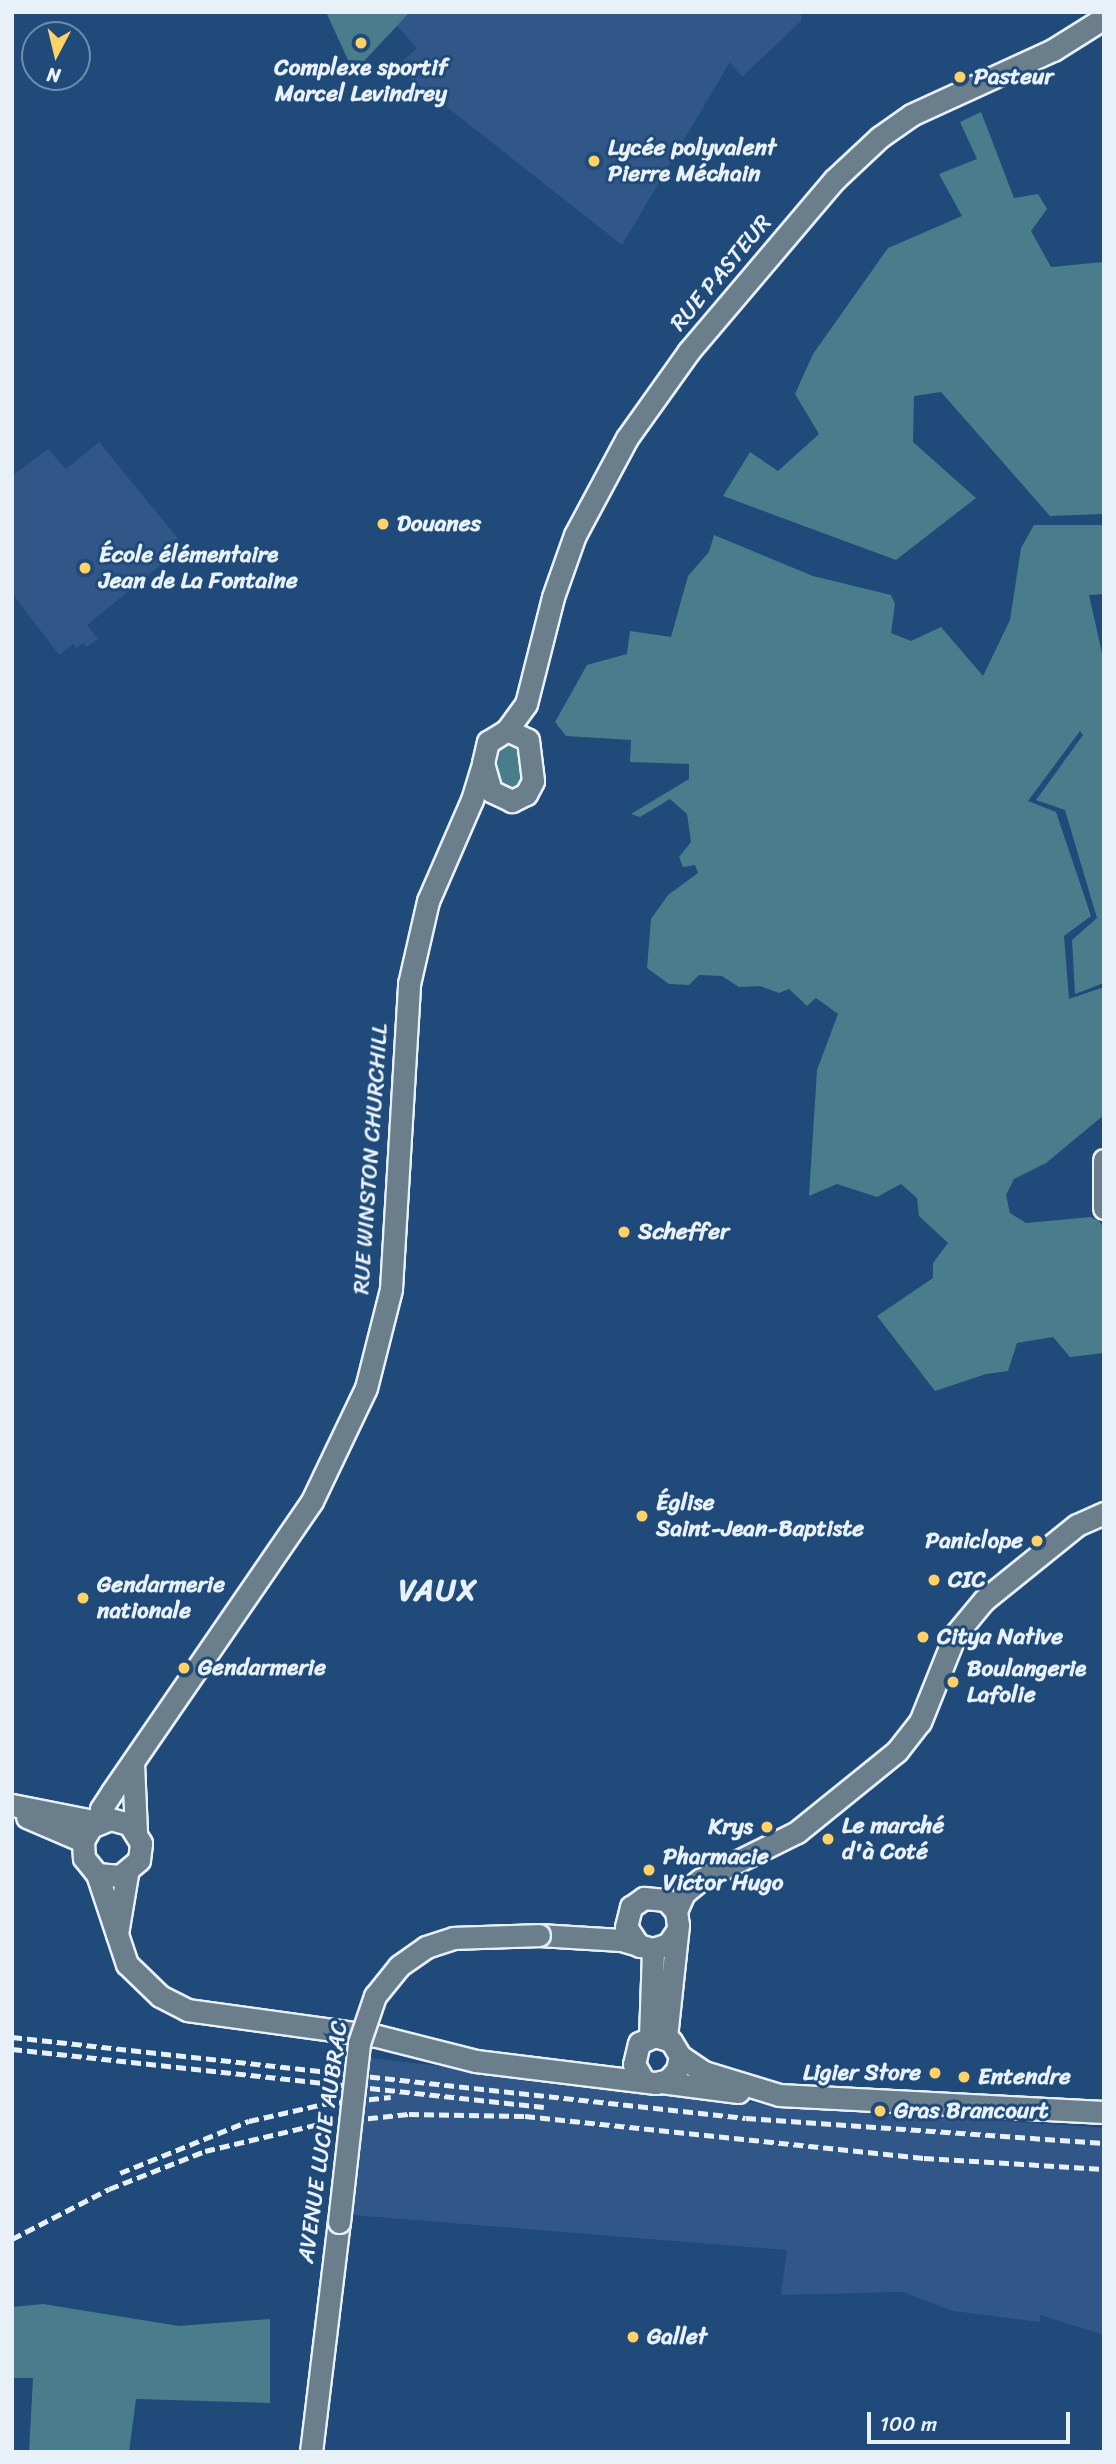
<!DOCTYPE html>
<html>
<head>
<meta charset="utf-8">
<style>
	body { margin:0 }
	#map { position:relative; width:1116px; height:2464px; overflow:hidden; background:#1f4a7a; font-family:Sriracha,sans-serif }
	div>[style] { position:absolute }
	.built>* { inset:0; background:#315788 }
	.green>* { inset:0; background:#497d8b }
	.roads { filter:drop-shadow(2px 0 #e8f1f8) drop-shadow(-2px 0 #e8f1f8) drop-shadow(0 2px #e8f1f8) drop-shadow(0 -2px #e8f1f8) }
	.major>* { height:21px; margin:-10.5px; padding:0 10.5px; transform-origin:10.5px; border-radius:10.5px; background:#6b7e8b }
	.rail>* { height:4.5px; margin-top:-2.25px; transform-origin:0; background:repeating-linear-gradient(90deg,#e8f1f8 0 10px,transparent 0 15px) }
	.bridges { filter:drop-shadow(2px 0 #e8f1f8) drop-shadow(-2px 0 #e8f1f8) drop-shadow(0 2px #e8f1f8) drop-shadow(0 -2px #e8f1f8) }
	.major-bridge>* { height:21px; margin:-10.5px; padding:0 10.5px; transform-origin:10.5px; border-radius:10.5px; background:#6b7e8b }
	.dots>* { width:19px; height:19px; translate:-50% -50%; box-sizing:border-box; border:4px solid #1f4a7a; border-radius:50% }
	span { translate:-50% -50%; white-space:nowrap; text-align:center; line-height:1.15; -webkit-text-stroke:6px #1f4a7a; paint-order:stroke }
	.poi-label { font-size:23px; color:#e8f1f8; font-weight:700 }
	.left { translate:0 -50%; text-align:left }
	.right { translate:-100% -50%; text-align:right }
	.street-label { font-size:23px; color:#e8f1f8 }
	.district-label { font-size:30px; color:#e8f1f8; font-weight:700; letter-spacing:2px }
	.frame { position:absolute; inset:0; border:14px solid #e8f1f8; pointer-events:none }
	.north { position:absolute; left:21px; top:21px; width:70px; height:70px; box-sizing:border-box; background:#1f4a7a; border:2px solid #6f8dac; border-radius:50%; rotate:187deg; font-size:19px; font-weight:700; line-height:28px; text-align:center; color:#e8f1f8 }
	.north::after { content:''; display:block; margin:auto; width:24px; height:32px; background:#ffd166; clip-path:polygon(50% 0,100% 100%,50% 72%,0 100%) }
	.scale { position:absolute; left:867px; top:2412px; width:203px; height:32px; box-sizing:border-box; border:4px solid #e8f1f8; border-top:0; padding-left:9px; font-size:21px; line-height:24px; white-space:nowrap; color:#e8f1f8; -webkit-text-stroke:5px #1f4a7a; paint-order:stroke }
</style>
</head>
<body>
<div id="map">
	<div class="built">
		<i style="clip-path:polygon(410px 12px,802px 12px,801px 21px,742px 77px,730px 62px,622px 245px,396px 67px,417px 48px,397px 26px)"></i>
		<i style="clip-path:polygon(99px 442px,184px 546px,87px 625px,98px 639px,87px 647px,83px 643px,76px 648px,73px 644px,59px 655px,12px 593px,12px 476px,48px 449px,66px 469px)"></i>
		<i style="clip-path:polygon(371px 2058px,772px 2105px,1104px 2128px,1104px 2335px,1040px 2315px,1040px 2322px,953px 2311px,903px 2292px,781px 2295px,787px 2250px,353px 2215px)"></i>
	</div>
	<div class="green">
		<i style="clip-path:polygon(326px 12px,410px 12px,364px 61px,348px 60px)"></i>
		<i style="clip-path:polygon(981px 112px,1014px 198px,1038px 194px,1047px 209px,1031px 231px,1051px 267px,1104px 262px,1104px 514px,1050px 516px,941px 392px,914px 396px,913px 442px,976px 498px,896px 560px,723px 496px,750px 452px,778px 471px,819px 434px,795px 394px,813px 354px,888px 248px,962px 216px,939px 174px,977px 159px,960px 122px)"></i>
		<i style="clip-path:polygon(1034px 525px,1104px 525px,1104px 594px,1089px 595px,1104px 662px,1104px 983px,1075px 994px,1072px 940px,1097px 918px,1065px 810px,1036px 800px,1083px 735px,1080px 731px,1028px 801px,1056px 812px,1091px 916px,1064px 936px,1069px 999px,1104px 987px,1104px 1115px,1046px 1163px,1014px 1179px,1006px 1195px,1010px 1213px,1026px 1223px,1091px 1217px,1100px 1222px,1104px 1229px,1104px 1353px,1070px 1357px,1053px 1337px,1017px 1343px,1008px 1371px,986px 1374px,935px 1391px,877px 1316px,933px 1278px,933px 1263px,948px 1243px,919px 1216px,917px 1198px,901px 1184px,877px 1197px,837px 1184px,809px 1196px,817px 1070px,838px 1014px,816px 998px,807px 1006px,789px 989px,779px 993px,760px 986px,739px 987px,722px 976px,699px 975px,689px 985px,669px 984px,647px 968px,651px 919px,668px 895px,698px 873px,695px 865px,683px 867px,679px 857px,691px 842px,687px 814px,670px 799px,640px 817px,631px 814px,689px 779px,689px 764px,630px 762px,631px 740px,566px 736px,555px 722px,587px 665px,627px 654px,630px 631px,671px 637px,688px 576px,709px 552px,714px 535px,813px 576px,891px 595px,895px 604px,891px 633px,911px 641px,941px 627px,983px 676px,1010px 620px,1021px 548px)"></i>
		<i style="clip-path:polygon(498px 738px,521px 740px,527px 783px,506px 794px,490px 776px)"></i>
		<i style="clip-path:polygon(43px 2304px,179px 2326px,270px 2319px,270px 2403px,136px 2399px,129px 2452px,29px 2452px,33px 2378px,12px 2378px,12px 2307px)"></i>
	</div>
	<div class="roads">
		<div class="major">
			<i style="left:507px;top:730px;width:32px;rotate:-54deg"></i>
			<i style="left:526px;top:704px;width:110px;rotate:-75.8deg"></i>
			<i style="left:553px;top:597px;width:66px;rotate:-70.5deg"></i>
			<i style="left:575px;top:535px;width:110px;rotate:-61.8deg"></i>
			<i style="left:627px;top:438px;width:107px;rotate:-54.5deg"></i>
			<i style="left:689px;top:351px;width:224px;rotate:-49.7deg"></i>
			<i style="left:834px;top:180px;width:63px;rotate:-43.1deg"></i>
			<i style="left:880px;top:137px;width:38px;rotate:-35deg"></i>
			<i style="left:911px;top:115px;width:156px;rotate:-24.6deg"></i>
			<i style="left:1053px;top:50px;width:60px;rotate:-32.1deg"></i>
			<i style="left:507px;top:730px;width:23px;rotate:25deg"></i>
			<i style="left:528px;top:740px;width:41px;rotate:83deg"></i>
			<i style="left:533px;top:781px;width:15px;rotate:118deg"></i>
			<i style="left:526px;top:794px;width:16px;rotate:153deg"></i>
			<i style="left:512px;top:801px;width:23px;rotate:-155deg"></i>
			<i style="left:491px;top:791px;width:29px;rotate:-106deg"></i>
			<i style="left:483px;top:763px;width:22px;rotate:-77deg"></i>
			<i style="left:488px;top:742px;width:22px;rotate:-32deg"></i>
			<i style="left:1104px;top:1160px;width:48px;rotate:90deg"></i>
			<i style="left:133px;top:1763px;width:68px;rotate:87.5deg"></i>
			<i style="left:12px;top:1805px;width:88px;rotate:11.2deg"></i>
			<i style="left:27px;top:1817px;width:61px;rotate:23.2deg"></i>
			<i style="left:100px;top:1821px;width:12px;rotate:-85deg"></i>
			<i style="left:101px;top:1809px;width:20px;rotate:-57deg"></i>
			<i style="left:112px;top:1792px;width:353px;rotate:-55.5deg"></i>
			<i style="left:312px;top:1501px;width:125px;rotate:-64.5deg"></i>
			<i style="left:366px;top:1388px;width:102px;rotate:-75.8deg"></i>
			<i style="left:391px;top:1289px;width:306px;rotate:-86.6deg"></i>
			<i style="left:409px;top:984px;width:85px;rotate:-77.1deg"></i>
			<i style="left:428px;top:901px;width:110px;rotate:-66.5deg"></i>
			<i style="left:472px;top:800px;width:39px;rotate:-73deg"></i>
			<i style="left:97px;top:1874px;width:23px;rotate:5deg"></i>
			<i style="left:120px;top:1876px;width:25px;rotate:-40deg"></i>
			<i style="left:139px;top:1860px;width:17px;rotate:-83deg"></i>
			<i style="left:141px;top:1843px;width:22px;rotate:-122deg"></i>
			<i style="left:129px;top:1824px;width:20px;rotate:-165deg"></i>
			<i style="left:110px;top:1819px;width:21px;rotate:157deg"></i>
			<i style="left:91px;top:1827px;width:16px;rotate:120deg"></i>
			<i style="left:83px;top:1841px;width:17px;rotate:87deg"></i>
			<i style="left:84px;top:1858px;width:21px;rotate:51deg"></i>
			<i style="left:97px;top:1874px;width:95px;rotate:71.6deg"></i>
			<i style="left:127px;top:1964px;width:46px;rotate:44.1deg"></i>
			<i style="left:160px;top:1996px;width:30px;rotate:27deg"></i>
			<i style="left:187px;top:2010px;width:192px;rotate:7.8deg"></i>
			<i style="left:377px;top:2036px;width:102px;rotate:14.2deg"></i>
			<i style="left:476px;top:2061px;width:181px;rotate:7deg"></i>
			<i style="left:656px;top:2083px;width:12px;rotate:-14deg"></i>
			<i style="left:668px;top:2080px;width:13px;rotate:-48deg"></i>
			<i style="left:677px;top:2070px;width:14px;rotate:-78deg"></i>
			<i style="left:680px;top:2056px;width:17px;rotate:-121deg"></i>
			<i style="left:671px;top:2041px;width:17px;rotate:-163deg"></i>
			<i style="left:655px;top:2036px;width:17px;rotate:156deg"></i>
			<i style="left:639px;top:2043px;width:22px;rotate:103deg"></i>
			<i style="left:634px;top:2064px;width:16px;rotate:60deg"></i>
			<i style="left:676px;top:1911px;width:20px;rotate:-66deg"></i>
			<i style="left:684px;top:1893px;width:21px;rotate:-39deg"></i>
			<i style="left:700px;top:1880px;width:108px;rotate:-26.3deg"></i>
			<i style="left:797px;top:1832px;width:129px;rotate:-39deg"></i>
			<i style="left:897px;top:1751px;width:37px;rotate:-52deg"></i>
			<i style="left:920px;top:1722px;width:94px;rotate:-68.1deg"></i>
			<i style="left:955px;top:1635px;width:45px;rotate:-50.4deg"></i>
			<i style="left:984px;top:1600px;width:119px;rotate:-38.9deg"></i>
			<i style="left:1077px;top:1525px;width:30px;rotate:-24deg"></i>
			<i style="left:117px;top:1934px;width:61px;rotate:-80.5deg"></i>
			<i style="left:539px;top:1935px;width:82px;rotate:3.5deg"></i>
			<i style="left:621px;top:1940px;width:33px;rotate:16deg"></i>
			<i style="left:653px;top:1949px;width:16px;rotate:-18deg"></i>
			<i style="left:668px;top:1944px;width:16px;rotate:-55deg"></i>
			<i style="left:639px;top:1946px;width:23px;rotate:-124deg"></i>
			<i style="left:626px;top:1927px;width:21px;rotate:-76deg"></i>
			<i style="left:631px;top:1907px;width:16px;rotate:-35deg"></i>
			<i style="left:644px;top:1898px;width:22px;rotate:5deg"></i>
			<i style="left:666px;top:1900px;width:15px;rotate:48deg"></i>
			<i style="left:676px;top:1911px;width:14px;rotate:82deg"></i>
			<i style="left:678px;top:1925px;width:114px;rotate:96.1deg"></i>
			<i style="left:650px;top:2037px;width:88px;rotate:-88deg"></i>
			<i style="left:680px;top:2056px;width:29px;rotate:34deg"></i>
			<i style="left:704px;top:2072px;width:78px;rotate:17deg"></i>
			<i style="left:779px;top:2095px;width:325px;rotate:3deg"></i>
			<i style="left:661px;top:2082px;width:78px;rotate:7.4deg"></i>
			<i style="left:311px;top:2452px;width:232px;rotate:-83.1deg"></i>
		</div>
	</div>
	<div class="rail">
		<i style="left:12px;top:2037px;width:738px;rotate:6.3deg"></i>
		<i style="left:746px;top:2118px;width:359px;rotate:4deg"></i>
		<i style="left:12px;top:2049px;width:535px;rotate:6.22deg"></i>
		<i style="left:120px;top:2173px;width:139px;rotate:-22deg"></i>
		<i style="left:249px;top:2121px;width:77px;rotate:-12.8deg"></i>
		<i style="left:324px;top:2104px;width:67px;rotate:-6deg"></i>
		<i style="left:12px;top:2239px;width:109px;rotate:-27.3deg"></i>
		<i style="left:109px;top:2189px;width:103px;rotate:-21.6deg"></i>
		<i style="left:205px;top:2151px;width:121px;rotate:-13.3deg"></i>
		<i style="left:323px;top:2123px;width:86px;rotate:-6deg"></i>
		<i style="left:409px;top:2114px;width:116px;rotate:1deg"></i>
		<i style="left:525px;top:2116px;width:401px;rotate:6deg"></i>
		<i style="left:924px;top:2158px;width:180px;rotate:3.5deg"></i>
	</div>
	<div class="bridges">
		<div class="major-bridge">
			<i style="left:339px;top:2222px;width:180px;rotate:-83.6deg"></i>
			<i style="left:359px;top:2043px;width:50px;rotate:-71.2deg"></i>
			<i style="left:375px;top:1996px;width:38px;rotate:-51deg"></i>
			<i style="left:399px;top:1966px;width:33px;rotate:-35deg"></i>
			<i style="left:426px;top:1947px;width:29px;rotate:-18deg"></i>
			<i style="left:454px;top:1938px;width:85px;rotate:-2deg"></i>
		</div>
	</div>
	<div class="dots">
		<i style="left:361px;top:43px;background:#ffd166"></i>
		<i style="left:960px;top:77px;background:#ffd166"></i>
		<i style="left:594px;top:161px;background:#ffd166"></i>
		<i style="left:383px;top:524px;background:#ffd166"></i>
		<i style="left:85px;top:568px;background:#ffd166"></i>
		<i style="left:624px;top:1232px;background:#ffd166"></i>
		<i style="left:642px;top:1516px;background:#ffd166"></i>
		<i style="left:1037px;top:1541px;background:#ffd166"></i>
		<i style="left:934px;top:1580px;background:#ffd166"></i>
		<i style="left:83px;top:1598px;background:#ffd166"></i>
		<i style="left:923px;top:1637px;background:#ffd166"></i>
		<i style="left:184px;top:1668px;background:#ffd166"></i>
		<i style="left:953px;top:1682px;background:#ffd166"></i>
		<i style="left:767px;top:1827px;background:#ffd166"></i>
		<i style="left:828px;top:1839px;background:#ffd166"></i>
		<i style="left:649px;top:1870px;background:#ffd166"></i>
		<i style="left:935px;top:2073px;background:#ffd166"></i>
		<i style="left:964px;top:2077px;background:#ffd166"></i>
		<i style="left:880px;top:2111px;background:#ffd166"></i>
		<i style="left:633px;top:2337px;background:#ffd166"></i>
	</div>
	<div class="poi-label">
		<span style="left:361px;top:81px">Complexe sportif<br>Marcel Levindrey</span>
		<span class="left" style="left:974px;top:77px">Pasteur</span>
		<span class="left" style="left:608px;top:161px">Lycée polyvalent<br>Pierre Méchain</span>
		<span class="left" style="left:397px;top:524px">Douanes</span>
		<span class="left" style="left:99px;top:568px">École élémentaire<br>Jean de La Fontaine</span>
		<span class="left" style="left:638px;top:1232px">Scheffer</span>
		<span class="left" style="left:656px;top:1516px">Église<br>Saint-Jean-Baptiste</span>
		<span class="right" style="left:1023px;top:1541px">Paniclope</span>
		<span class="left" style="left:948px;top:1580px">CIC</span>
		<span class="left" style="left:97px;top:1598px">Gendarmerie<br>nationale</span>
		<span class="left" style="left:937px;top:1637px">Citya Native</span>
		<span class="left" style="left:198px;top:1668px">Gendarmerie</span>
		<span class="left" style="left:967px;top:1682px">Boulangerie<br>Lafolie</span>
		<span class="left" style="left:842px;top:1839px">Le marché<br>d'à Coté</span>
		<span class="right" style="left:753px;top:1827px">Krys</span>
		<span class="left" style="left:663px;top:1870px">Pharmacie<br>Victor Hugo</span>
		<span class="right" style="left:921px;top:2073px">Ligier Store</span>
		<span class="left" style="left:978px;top:2077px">Entendre</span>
		<span class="left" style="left:894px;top:2111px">Gras Brancourt</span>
		<span class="left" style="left:647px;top:2337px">Gallet</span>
	</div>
	<div class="street-label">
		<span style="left:721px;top:273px;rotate:-50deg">RUE PASTEUR</span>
		<span style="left:371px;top:1159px;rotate:-86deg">RUE WINSTON CHURCHILL</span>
		<span style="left:323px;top:2142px;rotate:-82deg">AVENUE LUCIE AUBRAC</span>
	</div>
	<div class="district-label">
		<span style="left:439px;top:1590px">VAUX</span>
	</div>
	<div class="frame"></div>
	<div class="north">N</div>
	<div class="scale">100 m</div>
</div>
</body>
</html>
